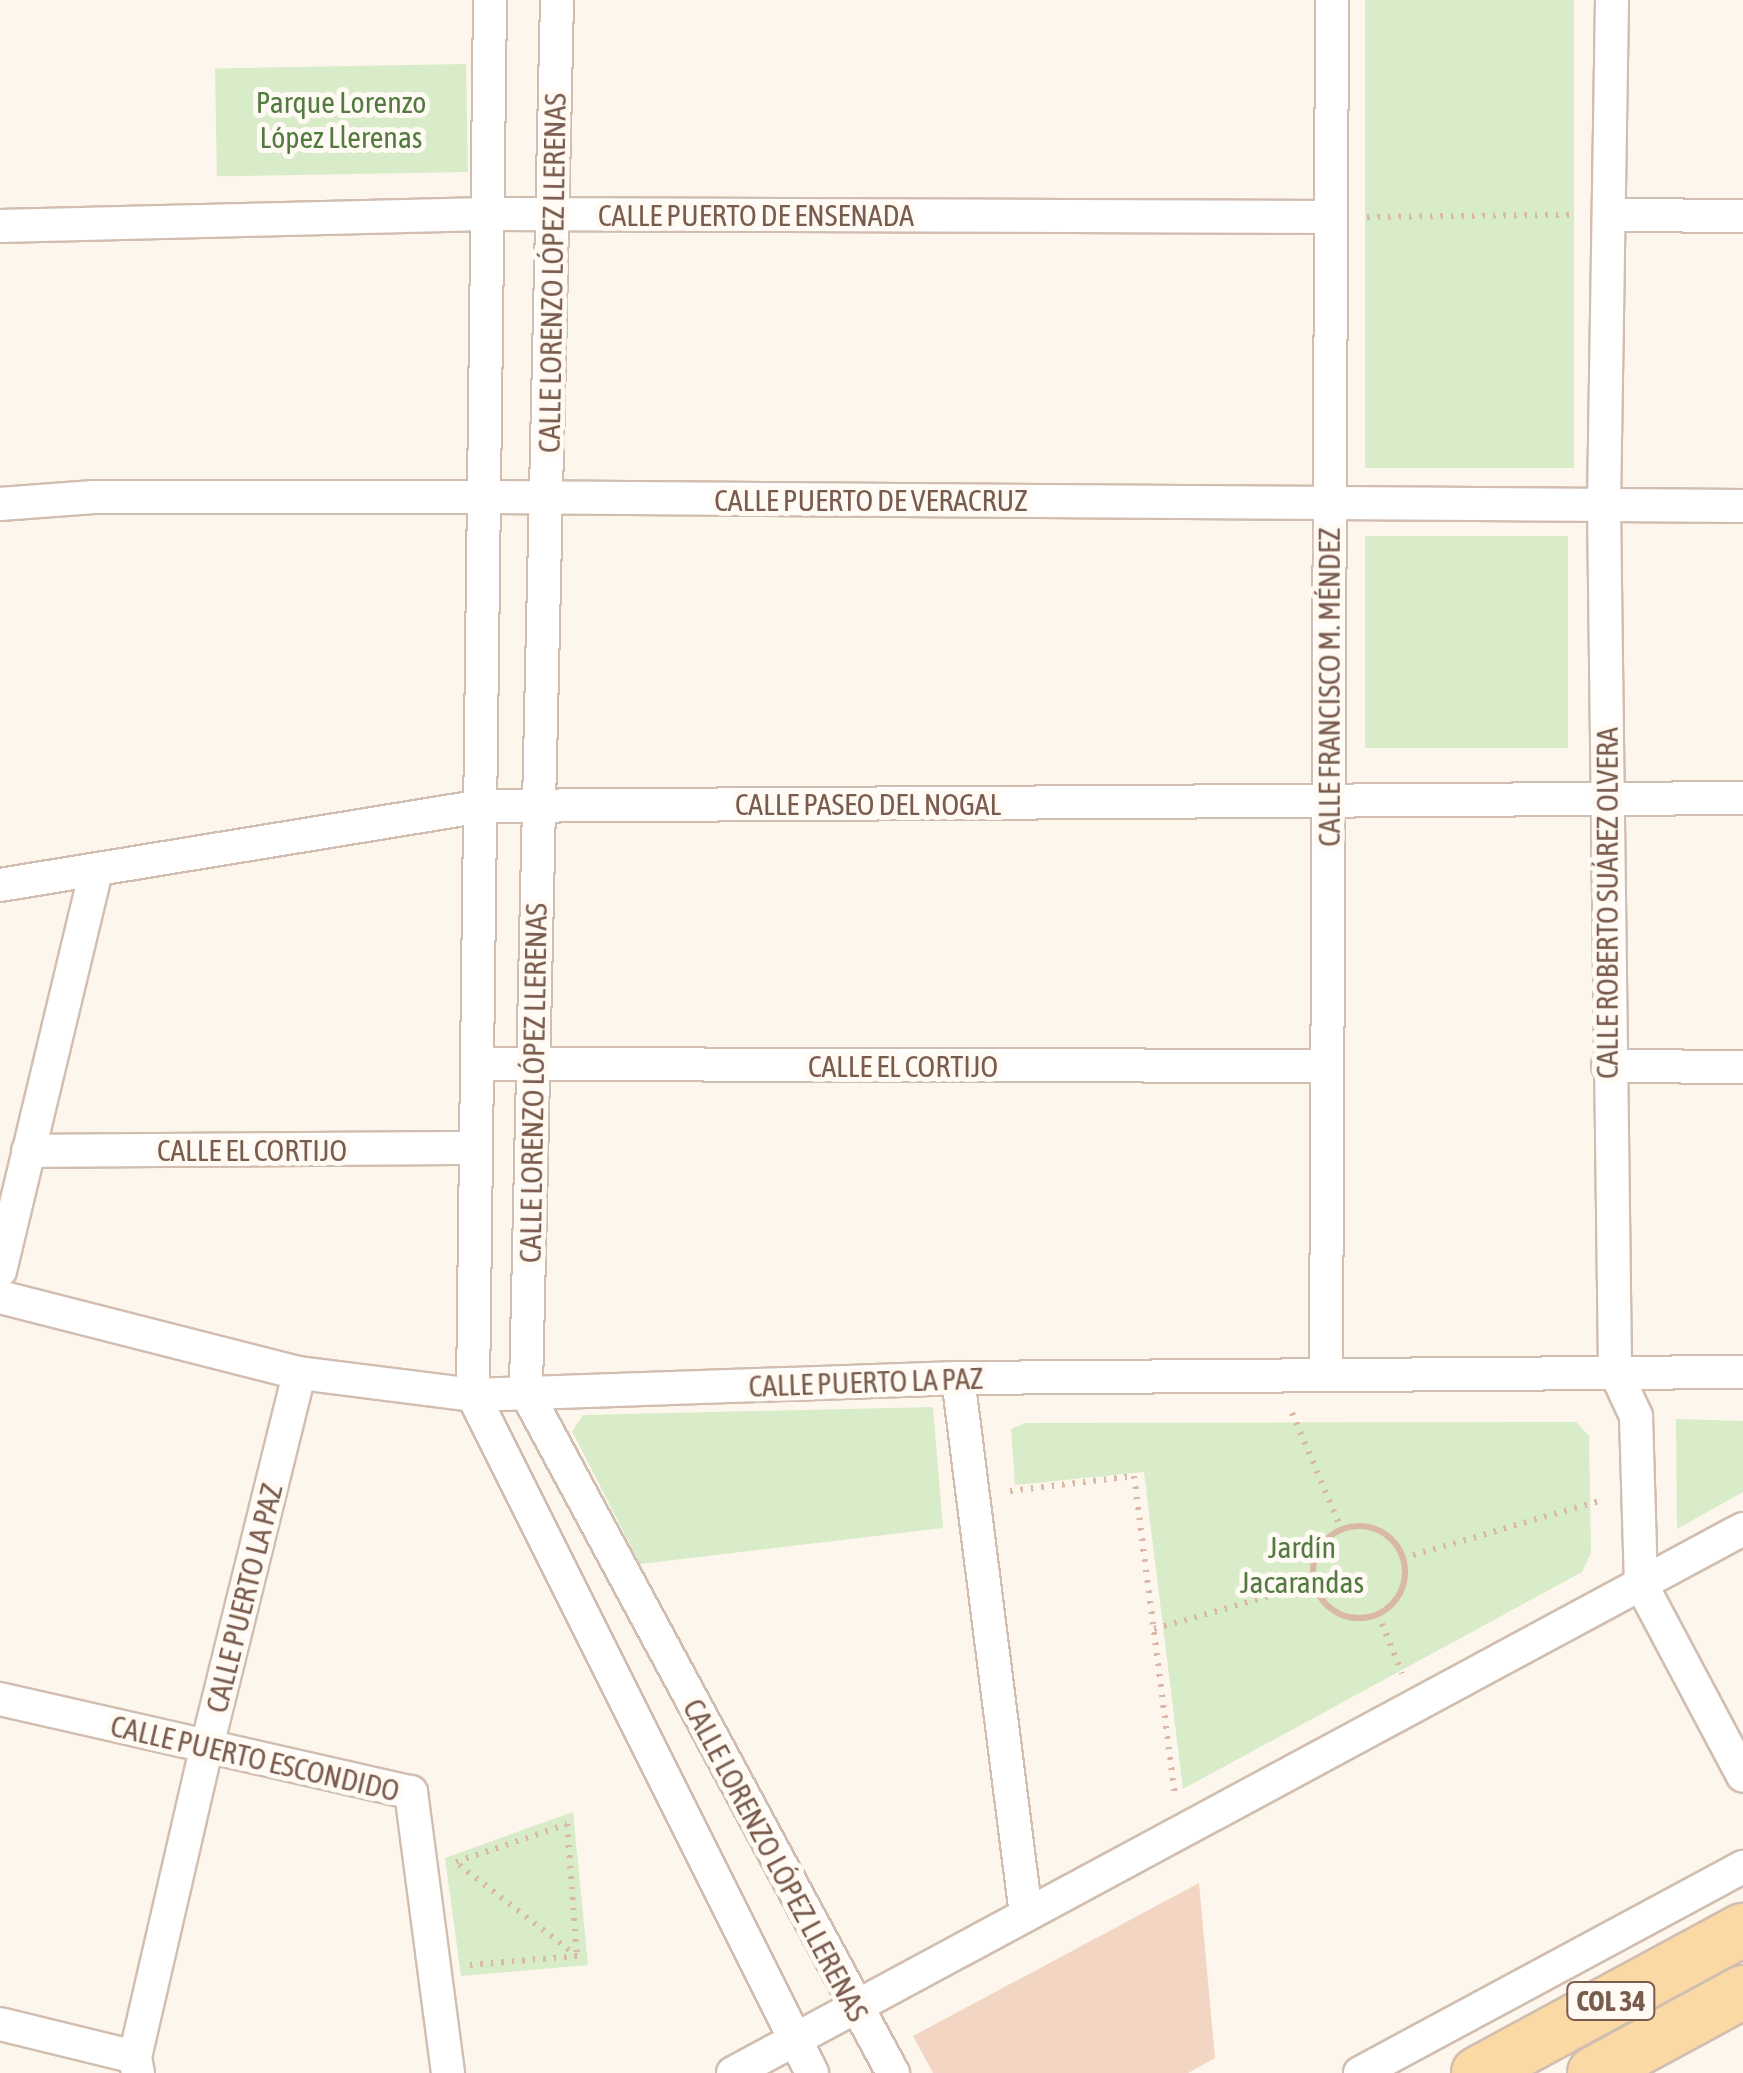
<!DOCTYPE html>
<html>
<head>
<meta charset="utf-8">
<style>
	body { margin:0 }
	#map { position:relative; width:1743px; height:2073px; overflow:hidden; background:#fdf6ec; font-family:"Asap Condensed",sans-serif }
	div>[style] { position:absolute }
	.green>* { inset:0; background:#d8ecc9; transform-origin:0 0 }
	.building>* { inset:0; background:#f3d5c3 }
	.path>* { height:6px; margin-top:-3px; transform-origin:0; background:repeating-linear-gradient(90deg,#d9b8a5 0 2.5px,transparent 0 10.5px) }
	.path>.ring { margin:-3px; padding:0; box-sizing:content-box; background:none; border:6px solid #d9b8a5; border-radius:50% }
	.roads { filter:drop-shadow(2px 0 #d1beb0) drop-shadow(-2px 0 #d1beb0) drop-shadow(0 2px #d1beb0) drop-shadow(0 -2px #d1beb0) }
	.street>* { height:32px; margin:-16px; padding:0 16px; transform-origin:16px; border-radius:16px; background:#fff }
	.primary>* { height:52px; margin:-26px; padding:0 26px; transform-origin:26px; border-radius:26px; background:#fbd9a5 }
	span { translate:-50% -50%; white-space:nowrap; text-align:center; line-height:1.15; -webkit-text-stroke:10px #fffaf3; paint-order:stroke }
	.shield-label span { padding:2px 8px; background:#fffaf3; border:2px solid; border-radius:8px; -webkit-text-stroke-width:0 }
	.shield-label { font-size:28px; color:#7a5c4d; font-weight:700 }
	.park-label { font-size:30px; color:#537a41 }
	.street-label { font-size:30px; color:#7a5c4d }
</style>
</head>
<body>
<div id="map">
	<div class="green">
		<i style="left:1365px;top:0;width:209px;height:468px"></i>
		<i style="left:466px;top:64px;width:108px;height:251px;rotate:89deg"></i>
		<i style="left:1568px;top:536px;width:212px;height:203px;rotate:90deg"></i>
		<i style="clip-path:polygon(933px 1407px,943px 1528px,640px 1564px,572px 1431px,583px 1415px)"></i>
		<i style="clip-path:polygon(1676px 1419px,1743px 1421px,1743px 1492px,1677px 1529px)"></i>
		<i style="clip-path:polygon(1576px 1422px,1589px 1436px,1591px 1553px,1582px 1572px,1183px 1789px,1144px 1472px,1015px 1485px,1011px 1429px,1025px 1423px)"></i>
		<i style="clip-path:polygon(573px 1812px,588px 1965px,461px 1976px,445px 1858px)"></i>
	</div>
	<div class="building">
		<i style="clip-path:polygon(1199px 1883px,1215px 2058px,1188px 2073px,933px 2073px,913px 2036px)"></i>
	</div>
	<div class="path">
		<i style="left:1367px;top:217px;width:208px;rotate:-0.6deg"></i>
		<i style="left:1292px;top:1413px;width:127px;rotate:66.9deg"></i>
		<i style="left:1010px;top:1491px;width:125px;rotate:-6.9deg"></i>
		<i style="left:1134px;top:1476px;width:322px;rotate:82.7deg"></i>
		<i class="ring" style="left:1313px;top:1526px;width:86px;height:86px"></i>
		<i style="left:1403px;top:1558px;width:207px;rotate:-16.2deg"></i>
		<i style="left:1378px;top:1614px;width:64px;rotate:67.9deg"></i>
		<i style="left:1154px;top:1629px;width:166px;rotate:-16deg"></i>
		<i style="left:456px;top:1862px;width:117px;rotate:-18.9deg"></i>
		<i style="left:567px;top:1824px;width:132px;rotate:85.7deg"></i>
		<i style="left:577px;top:1956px;width:108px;rotate:175.2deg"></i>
		<i style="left:459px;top:1865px;width:148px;rotate:37.6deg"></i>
	</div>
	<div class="roads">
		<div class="street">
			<i style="left:490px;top:0;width:1395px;rotate:90.7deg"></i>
			<i style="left:473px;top:1395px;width:758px;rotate:63.43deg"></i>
			<i style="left:557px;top:0;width:1392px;rotate:91.28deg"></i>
			<i style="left:526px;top:1392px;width:774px;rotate:61.68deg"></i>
			<i style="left:1612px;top:0;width:505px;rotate:90.91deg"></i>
			<i style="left:1604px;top:505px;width:866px;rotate:89.27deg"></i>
			<i style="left:1615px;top:1371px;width:50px;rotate:65deg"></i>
			<i style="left:1636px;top:1416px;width:168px;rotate:88.3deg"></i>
			<i style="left:1641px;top:1584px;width:217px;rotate:62deg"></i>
			<i style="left:1610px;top:215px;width:133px;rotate:0.4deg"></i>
			<i style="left:0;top:226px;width:487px;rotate:-1.4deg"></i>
			<i style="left:487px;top:214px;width:844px;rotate:0.2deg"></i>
			<i style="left:0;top:504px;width:94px;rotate:-4.3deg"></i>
			<i style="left:94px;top:497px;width:390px"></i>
			<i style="left:484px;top:497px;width:1259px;rotate:0.41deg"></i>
			<i style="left:0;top:885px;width:487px;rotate:-9.3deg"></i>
			<i style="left:481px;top:806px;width:1262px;rotate:-0.36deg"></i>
			<i style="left:478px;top:1064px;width:849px;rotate:0.13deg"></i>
			<i style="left:1608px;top:1066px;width:135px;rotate:0.4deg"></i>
			<i style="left:28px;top:1151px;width:448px;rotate:-0.4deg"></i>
			<i style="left:0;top:1271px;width:412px;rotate:-76.5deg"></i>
			<i style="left:0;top:1297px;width:309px;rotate:14.3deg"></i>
			<i style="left:299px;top:1373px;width:175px;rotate:7.2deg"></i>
			<i style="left:473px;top:1395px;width:485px;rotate:-2deg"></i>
			<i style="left:958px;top:1378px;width:785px;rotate:-0.44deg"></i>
			<i style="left:1326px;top:1374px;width:1374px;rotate:-89.75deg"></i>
			<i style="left:958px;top:1378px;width:541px;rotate:82.78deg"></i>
			<i style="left:0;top:1699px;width:421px;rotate:12.8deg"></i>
			<i style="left:411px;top:1792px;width:283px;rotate:82.5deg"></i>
			<i style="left:0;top:2024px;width:139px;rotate:13.7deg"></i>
			<i style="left:138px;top:2073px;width:16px;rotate:-101deg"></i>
			<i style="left:135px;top:2057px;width:319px;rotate:-77deg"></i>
			<i style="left:207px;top:1746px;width:384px;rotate:-76.1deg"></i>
			<i style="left:733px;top:2073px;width:1147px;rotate:-28.31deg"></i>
			<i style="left:1360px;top:2073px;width:435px;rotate:-28.3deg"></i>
		</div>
		<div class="primary">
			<i style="left:1478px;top:2073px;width:301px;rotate:-28.4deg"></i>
			<i style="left:1594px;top:2073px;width:170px;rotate:-28.5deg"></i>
		</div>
	</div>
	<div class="shield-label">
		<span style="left:1611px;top:2001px">COL 34</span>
	</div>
	<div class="park-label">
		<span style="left:341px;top:119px">Parque Lorenzo<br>López Llerenas</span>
		<span style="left:1302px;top:1564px">Jardín<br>Jacarandas</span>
	</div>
	<div class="street-label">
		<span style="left:756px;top:215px">CALLE PUERTO DE ENSENADA</span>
		<span style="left:552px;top:273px;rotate:-89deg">CALLE LORENZO LÓPEZ LLERENAS</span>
		<span style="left:871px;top:500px">CALLE PUERTO DE VERACRUZ</span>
		<span style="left:1329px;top:687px;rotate:-90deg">CALLE FRANCISCO M. MÉNDEZ</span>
		<span style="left:868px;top:804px">CALLE PASEO DEL NOGAL</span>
		<span style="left:1607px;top:903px;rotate:-90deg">CALLE ROBERTO SUÁREZ OLVERA</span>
		<span style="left:903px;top:1066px">CALLE EL CORTIJO</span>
		<span style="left:533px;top:1083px;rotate:-89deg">CALLE LORENZO LÓPEZ LLERENAS</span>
		<span style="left:252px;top:1150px">CALLE EL CORTIJO</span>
		<span style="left:866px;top:1382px;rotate:-2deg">CALLE PUERTO LA PAZ</span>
		<span style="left:244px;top:1598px;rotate:-76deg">CALLE PUERTO LA PAZ</span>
		<span style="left:255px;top:1758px;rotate:13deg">CALLE PUERTO ESCONDIDO</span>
		<span style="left:776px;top:1860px;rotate:62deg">CALLE LORENZO LÓPEZ LLERENAS</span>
	</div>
</div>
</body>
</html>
